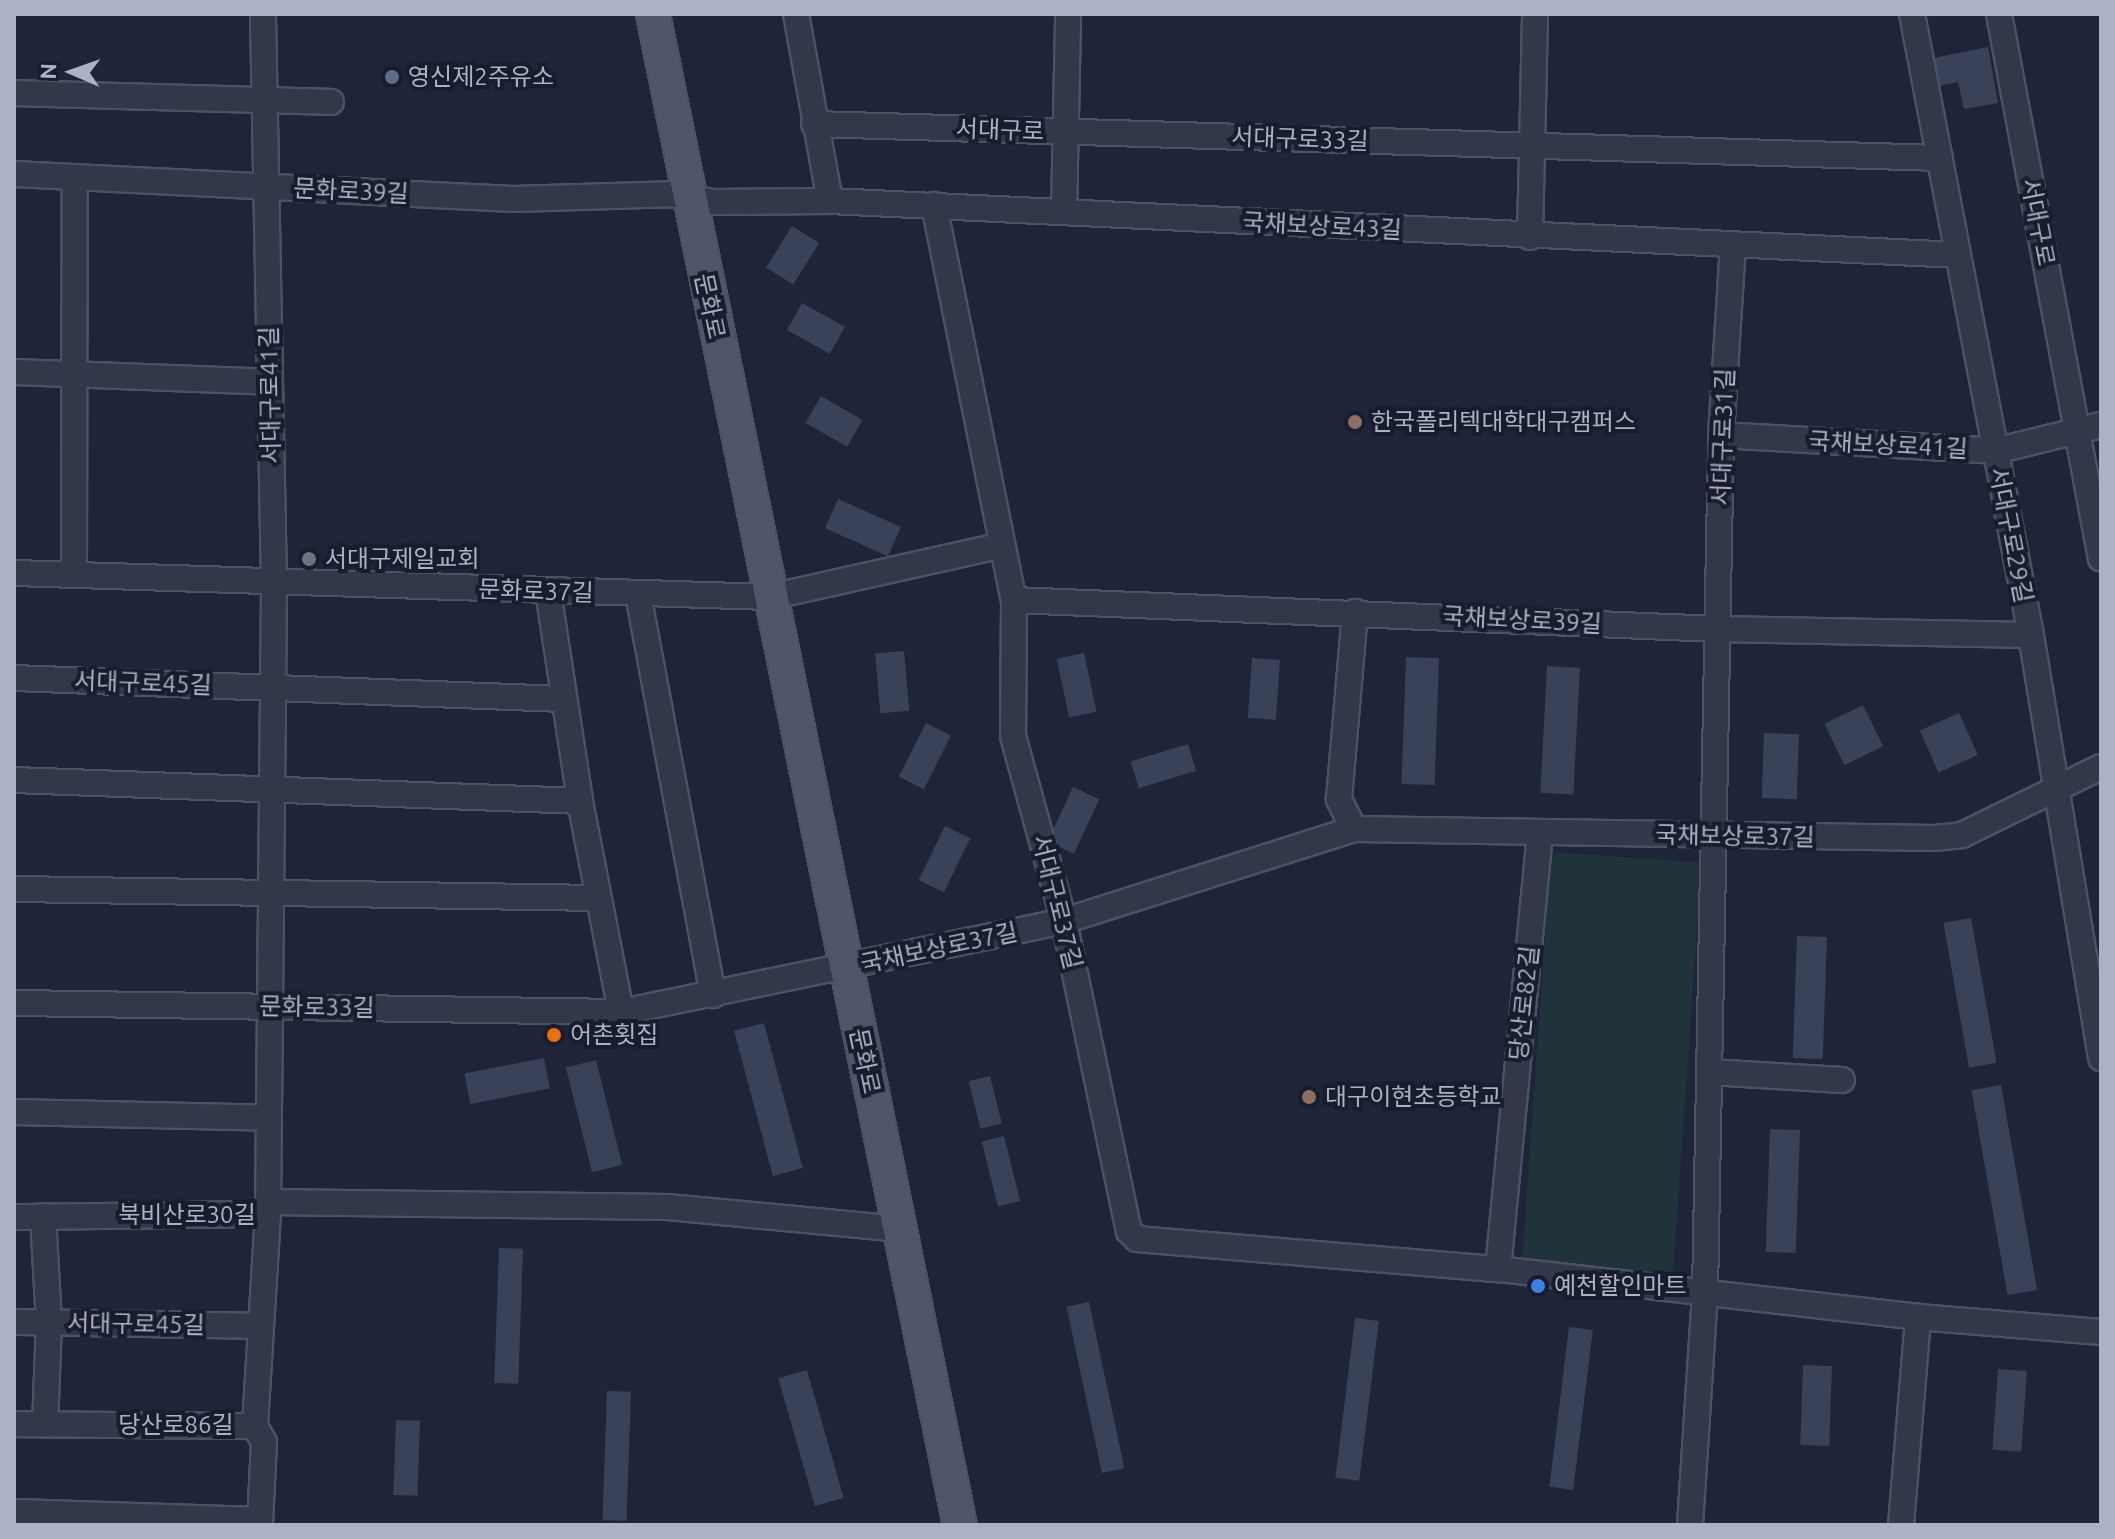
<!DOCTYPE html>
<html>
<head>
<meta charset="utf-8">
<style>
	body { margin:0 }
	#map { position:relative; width:2115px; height:1539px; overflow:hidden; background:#1e2539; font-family:Ubuntu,"Noto Sans KR",sans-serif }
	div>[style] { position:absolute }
	.green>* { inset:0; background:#20333a; transform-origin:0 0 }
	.building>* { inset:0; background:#3a4259; transform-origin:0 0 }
	.roads { filter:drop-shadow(2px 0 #4c5264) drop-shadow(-2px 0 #4c5264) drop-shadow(0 2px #4c5264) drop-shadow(0 -2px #4c5264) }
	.minor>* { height:24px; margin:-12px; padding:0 12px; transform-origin:12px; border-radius:12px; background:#32374a }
	.major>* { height:32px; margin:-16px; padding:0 16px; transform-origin:16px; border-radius:16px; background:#4f566a }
	.dots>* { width:22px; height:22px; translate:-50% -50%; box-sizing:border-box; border:4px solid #181d2e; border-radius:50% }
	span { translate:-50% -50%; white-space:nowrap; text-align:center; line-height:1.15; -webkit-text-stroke:8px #181d2e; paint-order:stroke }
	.poi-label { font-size:24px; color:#acb1c6 }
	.left { translate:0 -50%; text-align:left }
	.street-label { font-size:24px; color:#acb1c6 }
	.frame { position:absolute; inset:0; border:16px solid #acb1c6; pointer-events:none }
	.north { position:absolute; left:32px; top:32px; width:80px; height:80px; -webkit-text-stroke:6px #181d2e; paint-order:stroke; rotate:272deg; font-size:22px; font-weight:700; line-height:32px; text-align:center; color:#acb1c6 }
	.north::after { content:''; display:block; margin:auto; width:28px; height:36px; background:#acb1c6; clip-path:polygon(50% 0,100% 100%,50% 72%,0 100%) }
</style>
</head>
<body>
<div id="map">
	<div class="green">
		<i style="left:1551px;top:852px;width:151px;height:416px;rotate:4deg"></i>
	</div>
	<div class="building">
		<i style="clip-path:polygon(1988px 47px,1998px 103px,1964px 109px,1958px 82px,1934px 87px,1929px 59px)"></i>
		<i style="left:792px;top:226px;width:32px;height:49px;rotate:32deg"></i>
		<i style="left:802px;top:303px;width:49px;height:31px;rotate:29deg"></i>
		<i style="left:821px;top:396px;width:48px;height:31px;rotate:30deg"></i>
		<i style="left:838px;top:499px;width:69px;height:32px;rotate:24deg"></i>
		<i style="left:904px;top:651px;width:60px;height:29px;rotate:85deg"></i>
		<i style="left:1084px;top:653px;width:60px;height:28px;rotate:78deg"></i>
		<i style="left:1406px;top:657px;width:33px;height:127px;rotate:2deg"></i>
		<i style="left:1252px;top:658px;width:28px;height:60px;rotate:4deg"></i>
		<i style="left:1547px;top:666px;width:33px;height:127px;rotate:3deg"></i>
		<i style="left:1863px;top:705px;width:46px;height:43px;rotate:64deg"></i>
		<i style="left:1959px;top:713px;width:46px;height:43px;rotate:66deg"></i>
		<i style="left:926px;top:723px;width:28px;height:60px;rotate:27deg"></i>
		<i style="left:1764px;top:733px;width:35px;height:65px;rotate:2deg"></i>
		<i style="left:1188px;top:744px;width:28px;height:60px;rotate:73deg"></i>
		<i style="left:1073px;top:787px;width:29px;height:60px;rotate:25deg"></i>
		<i style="left:945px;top:826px;width:28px;height:60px;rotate:26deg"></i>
		<i style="left:1971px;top:918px;width:147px;height:28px;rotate:80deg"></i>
		<i style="left:1797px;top:936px;width:30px;height:122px;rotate:2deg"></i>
		<i style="left:764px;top:1023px;width:150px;height:31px;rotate:75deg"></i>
		<i style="left:544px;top:1058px;width:31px;height:81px;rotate:79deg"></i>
		<i style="left:596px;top:1060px;width:108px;height:31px;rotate:76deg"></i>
		<i style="left:990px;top:1076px;width:49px;height:22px;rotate:76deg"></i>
		<i style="left:2001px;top:1085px;width:208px;height:30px;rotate:80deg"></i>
		<i style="left:1770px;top:1129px;width:30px;height:123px;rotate:2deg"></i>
		<i style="left:1004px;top:1136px;width:67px;height:23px;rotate:76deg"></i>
		<i style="left:499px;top:1248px;width:24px;height:135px;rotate:2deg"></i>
		<i style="left:1089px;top:1302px;width:170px;height:23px;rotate:78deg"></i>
		<i style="left:1355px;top:1318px;width:24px;height:161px;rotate:7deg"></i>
		<i style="left:1569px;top:1327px;width:24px;height:161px;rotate:7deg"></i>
		<i style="left:1803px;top:1365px;width:29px;height:80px;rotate:2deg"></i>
		<i style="left:1998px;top:1369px;width:29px;height:81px;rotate:4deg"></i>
		<i style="left:807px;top:1370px;width:133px;height:30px;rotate:74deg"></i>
		<i style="left:607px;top:1391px;width:24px;height:129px;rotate:2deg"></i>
		<i style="left:396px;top:1420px;width:24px;height:75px;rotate:2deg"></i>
	</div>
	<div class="roads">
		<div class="minor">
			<i style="left:796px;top:14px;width:190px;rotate:79.7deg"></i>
			<i style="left:1912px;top:14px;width:632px;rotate:79.15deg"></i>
			<i style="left:2031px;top:635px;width:429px;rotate:80.6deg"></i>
			<i style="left:1999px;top:14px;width:554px;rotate:79.4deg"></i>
			<i style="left:14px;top:93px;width:317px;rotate:1.6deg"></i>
			<i style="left:814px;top:124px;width:1126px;rotate:1.73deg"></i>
			<i style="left:14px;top:174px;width:501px;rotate:2.86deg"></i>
			<i style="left:514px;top:199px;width:155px;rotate:-1.8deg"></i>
			<i style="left:669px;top:194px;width:45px;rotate:10.3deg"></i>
			<i style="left:713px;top:202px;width:117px;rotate:-0.5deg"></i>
			<i style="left:830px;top:201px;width:1128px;rotate:2.74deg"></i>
			<i style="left:934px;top:205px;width:403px;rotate:78.6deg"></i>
			<i style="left:1014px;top:600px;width:136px;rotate:90.4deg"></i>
			<i style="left:1013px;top:736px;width:192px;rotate:74.6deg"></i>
			<i style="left:1064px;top:921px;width:317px;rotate:78.2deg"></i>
			<i style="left:1129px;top:1231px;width:11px;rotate:45deg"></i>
			<i style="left:1137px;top:1239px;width:362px;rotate:4.8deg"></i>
			<i style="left:1498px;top:1269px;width:423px;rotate:6.5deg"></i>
			<i style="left:1918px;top:1317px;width:184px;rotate:4.7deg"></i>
			<i style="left:1064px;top:212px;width:198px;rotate:-88.8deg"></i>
			<i style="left:1530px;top:237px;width:223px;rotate:-88.7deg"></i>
			<i style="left:14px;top:372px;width:256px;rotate:2.2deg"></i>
			<i style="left:1721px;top:435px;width:274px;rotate:3.3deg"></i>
			<i style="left:1995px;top:451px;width:109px;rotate:-13.8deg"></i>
			<i style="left:14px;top:573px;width:756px;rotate:1.82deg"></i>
			<i style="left:770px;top:597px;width:238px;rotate:-12.6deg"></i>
			<i style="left:74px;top:575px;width:398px;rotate:-89.9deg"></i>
			<i style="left:548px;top:591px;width:212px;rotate:81.3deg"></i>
			<i style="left:580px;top:801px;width:215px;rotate:79deg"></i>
			<i style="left:638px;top:594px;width:408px;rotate:79.4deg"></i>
			<i style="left:1014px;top:600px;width:705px;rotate:2.36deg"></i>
			<i style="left:1718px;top:629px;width:313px;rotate:1.1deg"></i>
			<i style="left:14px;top:678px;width:550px;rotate:2.19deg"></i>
			<i style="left:14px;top:780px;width:566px;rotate:2.12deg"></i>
			<i style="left:1354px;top:829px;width:34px;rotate:-117deg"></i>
			<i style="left:1339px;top:799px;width:188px;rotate:-85.1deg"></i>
			<i style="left:14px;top:889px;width:584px;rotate:0.88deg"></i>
			<i style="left:14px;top:1003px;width:607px;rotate:0.85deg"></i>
			<i style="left:621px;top:1012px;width:452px;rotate:-11.6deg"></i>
			<i style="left:1064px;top:921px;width:304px;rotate:-17.6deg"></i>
			<i style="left:1354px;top:829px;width:581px;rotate:0.89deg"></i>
			<i style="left:1935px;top:838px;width:27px;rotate:-6deg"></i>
			<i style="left:1962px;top:835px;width:155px;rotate:-26.1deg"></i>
			<i style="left:1710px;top:1072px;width:132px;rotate:3.5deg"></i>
			<i style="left:14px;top:1112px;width:255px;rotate:1.3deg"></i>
			<i style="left:268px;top:1202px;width:400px;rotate:0.7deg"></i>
			<i style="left:668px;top:1207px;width:232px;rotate:5.4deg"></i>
			<i style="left:43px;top:1216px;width:106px;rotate:86.8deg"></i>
			<i style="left:49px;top:1322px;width:102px;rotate:92.2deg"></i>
			<i style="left:14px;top:1217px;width:254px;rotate:-0.7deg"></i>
			<i style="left:1498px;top:1269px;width:438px;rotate:-84.5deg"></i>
			<i style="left:14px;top:1322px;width:244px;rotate:0.9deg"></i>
			<i style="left:14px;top:1424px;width:241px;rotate:0.5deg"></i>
			<i style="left:255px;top:1426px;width:212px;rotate:-86.5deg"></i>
			<i style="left:268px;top:1214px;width:630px;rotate:-89.45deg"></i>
			<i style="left:274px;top:584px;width:570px;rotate:-91.11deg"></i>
			<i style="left:255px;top:1426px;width:18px;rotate:61deg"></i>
			<i style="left:264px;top:1442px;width:83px;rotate:92.8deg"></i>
			<i style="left:14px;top:1512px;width:246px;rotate:1.9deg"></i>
			<i style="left:1690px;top:1525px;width:232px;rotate:-86.3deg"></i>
			<i style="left:1705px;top:1293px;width:858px;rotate:-88.93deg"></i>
			<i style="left:1721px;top:435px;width:189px;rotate:-86.4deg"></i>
			<i style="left:1901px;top:1525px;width:209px;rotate:-85.3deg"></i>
		</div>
		<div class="major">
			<i style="left:653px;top:14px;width:1542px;rotate:78.52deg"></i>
		</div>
	</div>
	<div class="dots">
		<i style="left:392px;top:77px;background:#5c6f8a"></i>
		<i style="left:1355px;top:422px;background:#8d6e63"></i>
		<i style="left:309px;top:559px;background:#6b7280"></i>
		<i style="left:554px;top:1035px;background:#e8710a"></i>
		<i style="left:1309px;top:1097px;background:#8d6e63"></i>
		<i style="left:1538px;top:1286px;background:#3f7fe0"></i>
	</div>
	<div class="poi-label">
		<span class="left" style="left:408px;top:77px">영신제2주유소</span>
		<span class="left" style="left:1371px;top:422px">한국폴리텍대학대구캠퍼스</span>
		<span class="left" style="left:325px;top:559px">서대구제일교회</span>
		<span class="left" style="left:570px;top:1035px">어촌횟집</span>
		<span class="left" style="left:1325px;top:1097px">대구이현초등학교</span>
		<span class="left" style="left:1554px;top:1286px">예천할인마트</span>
	</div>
	<div class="street-label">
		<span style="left:1000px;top:130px;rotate:2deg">서대구로</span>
		<span style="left:1300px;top:139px;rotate:2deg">서대구로33길</span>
		<span style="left:351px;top:191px;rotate:3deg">문화로39길</span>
		<span style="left:2038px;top:222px;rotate:79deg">서대구로</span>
		<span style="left:1322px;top:226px;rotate:3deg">국채보상로43길</span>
		<span style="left:710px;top:306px;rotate:78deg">문화로</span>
		<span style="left:270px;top:395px;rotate:-91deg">서대구로41길</span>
		<span style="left:1723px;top:437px;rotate:-88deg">서대구로31길</span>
		<span style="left:1888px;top:445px;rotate:3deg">국채보상로41길</span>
		<span style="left:2011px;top:535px;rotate:79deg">서대구로29길</span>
		<span style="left:536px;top:591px;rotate:2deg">문화로37길</span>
		<span style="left:1522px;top:620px;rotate:3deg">국채보상로39길</span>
		<span style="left:143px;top:683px;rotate:2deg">서대구로45길</span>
		<span style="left:1735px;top:836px;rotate:1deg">국채보상로37길</span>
		<span style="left:1057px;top:902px;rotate:76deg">서대구로37길</span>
		<span style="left:939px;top:948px;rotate:-12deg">국채보상로37길</span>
		<span style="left:1524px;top:1003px;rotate:-84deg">당산로82길</span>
		<span style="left:317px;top:1007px;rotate:1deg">문화로33길</span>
		<span style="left:865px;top:1061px;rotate:78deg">문화로</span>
		<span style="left:187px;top:1215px">북비산로30길</span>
		<span style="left:136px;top:1324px;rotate:1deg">서대구로45길</span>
		<span style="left:176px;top:1425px">당산로86길</span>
	</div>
	<div class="frame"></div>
	<div class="north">N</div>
</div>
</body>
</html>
